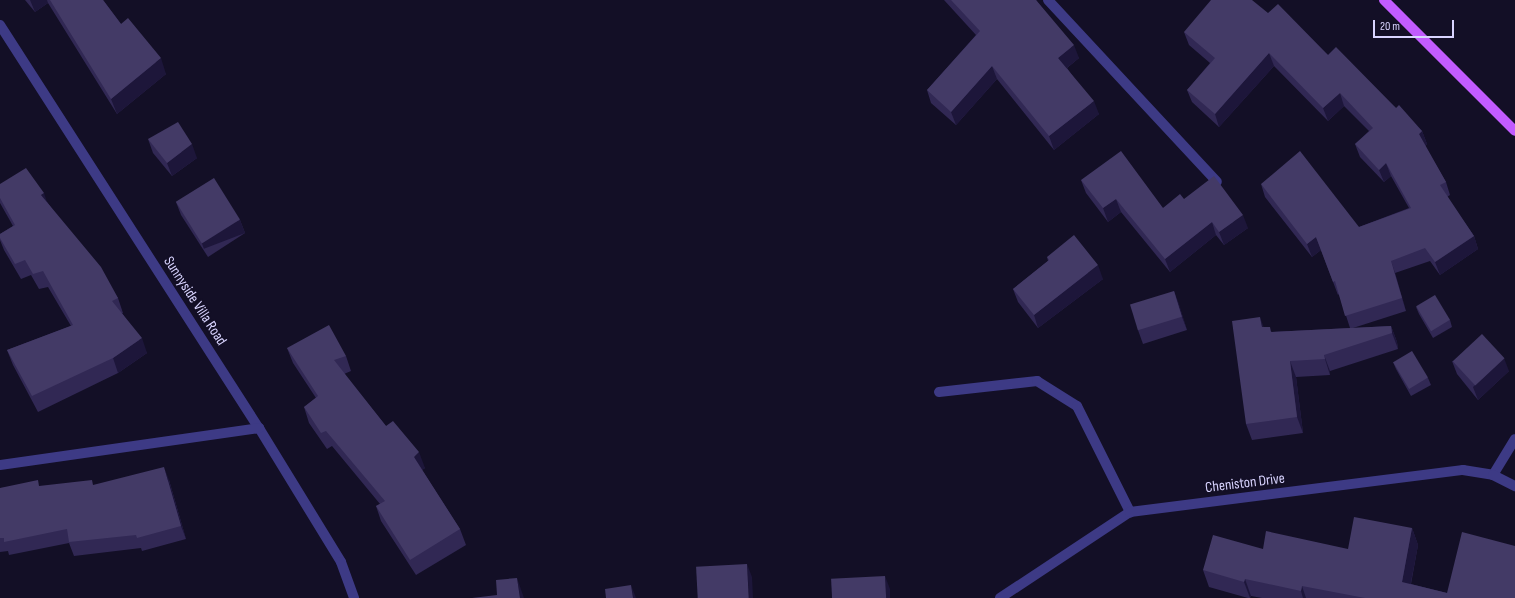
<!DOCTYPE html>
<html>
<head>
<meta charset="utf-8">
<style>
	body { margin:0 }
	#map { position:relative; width:1515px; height:598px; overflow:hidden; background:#130f26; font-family:"Sofia Sans Condensed",sans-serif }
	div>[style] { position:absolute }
	.street>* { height:10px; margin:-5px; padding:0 5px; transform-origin:5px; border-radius:5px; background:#3d3a85 }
	.primary>* { height:10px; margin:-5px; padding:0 5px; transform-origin:5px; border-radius:5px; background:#c25bff }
	.wall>* { inset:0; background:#312854 }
	.shaded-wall>* { inset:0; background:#1d163a; transform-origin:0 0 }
	.building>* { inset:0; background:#433a66; transform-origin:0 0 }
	span { translate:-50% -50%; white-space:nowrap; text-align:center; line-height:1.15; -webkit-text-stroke:3.5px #130f26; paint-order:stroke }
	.street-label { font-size:15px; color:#d9d4ff }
	.scale { position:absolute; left:1373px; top:20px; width:81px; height:18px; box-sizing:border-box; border:2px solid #d9d4ff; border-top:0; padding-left:5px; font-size:12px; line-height:14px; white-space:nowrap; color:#d9d4ff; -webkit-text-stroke:3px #130f26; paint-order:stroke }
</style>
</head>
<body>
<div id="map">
	<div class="street">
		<i style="left:1048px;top:0;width:248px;rotate:47.1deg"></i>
		<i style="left:0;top:25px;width:479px;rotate:57.3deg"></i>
		<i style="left:259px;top:428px;width:157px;rotate:58.5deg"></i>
		<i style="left:341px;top:562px;width:38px;rotate:70deg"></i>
		<i style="left:939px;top:392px;width:99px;rotate:-6.4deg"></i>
		<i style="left:1037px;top:381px;width:47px;rotate:32deg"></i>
		<i style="left:1077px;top:406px;width:119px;rotate:63.4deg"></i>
		<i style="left:0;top:465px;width:262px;rotate:-8.1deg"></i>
		<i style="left:1493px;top:475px;width:42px;rotate:-58.6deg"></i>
		<i style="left:1000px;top:598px;width:156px;rotate:-33.5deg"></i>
		<i style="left:1130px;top:512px;width:336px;rotate:-7.2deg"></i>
		<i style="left:1463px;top:470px;width:30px;rotate:9deg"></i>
		<i style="left:1493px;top:475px;width:25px;rotate:27deg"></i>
	</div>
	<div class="primary">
		<i style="left:1384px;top:0;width:185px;rotate:45deg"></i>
	</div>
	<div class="wall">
		<i style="clip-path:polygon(25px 0,103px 0,121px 24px,166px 74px,117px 114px,48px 3px,35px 12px)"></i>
		<i style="clip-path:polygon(944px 0,1036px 0,1079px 58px,1067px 68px,1099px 114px,1054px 150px,997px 79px,956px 125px,931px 103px,927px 90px,976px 35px)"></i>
		<i style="clip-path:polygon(1268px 13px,1328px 55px,1396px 108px,1422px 131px,1427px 144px,1425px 146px,1446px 182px,1450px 195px,1447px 197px,1474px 236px,1478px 249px,1440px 275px,1430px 261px,1395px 273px,1406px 311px,1353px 328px,1391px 326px,1397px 342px,1398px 349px,1330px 371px,1330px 375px,1296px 377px,1303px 433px,1252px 440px,1246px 424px,1264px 327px,1272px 332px,1350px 328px,1339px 294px,1338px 295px,1321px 250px,1312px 257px,1265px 197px,1261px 184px,1359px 227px,1409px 208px,1391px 176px,1384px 182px,1360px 157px,1355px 144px,1369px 131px,1344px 106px,1328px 121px,1274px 66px,1219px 127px,1192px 102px,1187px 90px,1210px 63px,1189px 45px,1184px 32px)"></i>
		<i style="clip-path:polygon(148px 139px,197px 158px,172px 176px,153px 153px)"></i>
		<i style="clip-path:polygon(1081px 180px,1163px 208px,1184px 199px,1248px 228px,1224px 245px,1216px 235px,1170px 272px,1121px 212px,1108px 222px,1086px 193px)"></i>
		<i style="clip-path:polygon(0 184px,47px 202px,118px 298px,123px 313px,122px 313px,147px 353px,118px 373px,38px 412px,13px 365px,7px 350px,71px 326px,48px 287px,39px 289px,31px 275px,21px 279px,4px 250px,0 240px,0 234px,13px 226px,0 203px)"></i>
		<i style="clip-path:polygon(176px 202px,240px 220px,245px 233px,208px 257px,181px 215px)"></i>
		<i style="clip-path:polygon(1047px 257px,1103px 279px,1038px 328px,1018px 302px,1013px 289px,1048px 261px)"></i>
		<i style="clip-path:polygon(1174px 291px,1187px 330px,1143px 344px,1138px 330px)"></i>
		<i style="clip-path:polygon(1416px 307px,1450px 320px,1452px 327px,1433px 338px,1419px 314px)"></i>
		<i style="clip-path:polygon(287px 348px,346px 356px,351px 371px,344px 374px,386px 426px,425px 468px,422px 470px,460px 529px,466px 545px,416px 575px,381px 521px,376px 506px,380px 504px,332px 446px,327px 449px,309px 423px,304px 407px,316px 398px,293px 363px)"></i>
		<i style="clip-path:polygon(1452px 361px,1509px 371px,1478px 400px,1457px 374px)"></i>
		<i style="clip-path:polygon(1393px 362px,1428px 378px,1431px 385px,1411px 396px,1396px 369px)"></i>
		<i style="clip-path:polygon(169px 480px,186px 539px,142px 551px,141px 548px,74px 556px,69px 543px,9px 555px,8px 551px,0 552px,0 488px,40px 486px,94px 485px)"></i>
		<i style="clip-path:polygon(1412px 528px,1418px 545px,1411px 584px,1447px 593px,1515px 598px,1262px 598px,1251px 596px,1250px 598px,1248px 598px,1209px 587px,1203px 570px,1263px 549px,1348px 549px)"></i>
	</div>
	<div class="shaded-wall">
		<i style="clip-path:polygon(30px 0,47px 0,48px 3px,35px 12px)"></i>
		<i style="clip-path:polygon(1074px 45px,1079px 58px,1063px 71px,1058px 58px)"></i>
		<i style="clip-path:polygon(1269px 53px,1274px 66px,1219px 127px,1215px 114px)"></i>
		<i style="clip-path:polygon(161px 58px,166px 74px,117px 114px,111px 99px)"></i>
		<i style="clip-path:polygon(992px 66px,997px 79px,956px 125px,951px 112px)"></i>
		<i style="clip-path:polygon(1340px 93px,1344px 106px,1328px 121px,1323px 108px)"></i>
		<i style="clip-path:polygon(1094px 101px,1099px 114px,1054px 150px,1049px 136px)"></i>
		<i style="clip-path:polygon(1422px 131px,1427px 144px,1423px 147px,1419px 134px)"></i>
		<i style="clip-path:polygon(192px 144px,197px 158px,172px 176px,167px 163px)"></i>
		<i style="clip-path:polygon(1386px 163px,1391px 176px,1384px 182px,1379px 170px)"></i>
		<i style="clip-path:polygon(44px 193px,49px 208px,41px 195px)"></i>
		<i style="clip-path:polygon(1116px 199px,1121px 212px,1108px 222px,1103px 208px)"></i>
		<i style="clip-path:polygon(1243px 215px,1248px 228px,1224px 245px,1219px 232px)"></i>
		<i style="left:240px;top:220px;width:14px;height:44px;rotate:69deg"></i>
		<i style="clip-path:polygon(1212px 222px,1216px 235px,1170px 272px,1165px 259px)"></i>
		<i style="clip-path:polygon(1474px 236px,1478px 249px,1440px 275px,1435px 262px)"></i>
		<i style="clip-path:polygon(1316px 237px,1321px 250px,1312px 257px,1307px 244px)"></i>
		<i style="clip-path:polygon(1391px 261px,1395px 273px,1406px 311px,1402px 298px)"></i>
		<i style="clip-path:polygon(1098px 265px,1103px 279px,1038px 328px,1034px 315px)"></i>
		<i style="clip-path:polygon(1174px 291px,1179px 304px,1187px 330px,1182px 317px)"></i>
		<i style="clip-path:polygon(1260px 317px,1266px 333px,1262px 327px)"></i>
		<i style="clip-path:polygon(1391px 326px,1397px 342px,1398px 349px,1392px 333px)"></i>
		<i style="clip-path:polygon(142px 338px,147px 353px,118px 373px,113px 358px)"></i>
		<i style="clip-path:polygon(1324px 355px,1330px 371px,1330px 375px,1325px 359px)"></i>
		<i style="clip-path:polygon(1504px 358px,1509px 371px,1478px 400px,1473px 387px)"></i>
		<i style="clip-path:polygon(1290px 361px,1296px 377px,1303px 433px,1297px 417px)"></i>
		<i style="clip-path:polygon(419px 452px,425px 468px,419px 472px,414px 457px)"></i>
		<i style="clip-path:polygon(164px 467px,169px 480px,186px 539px,181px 526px)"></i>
		<i style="clip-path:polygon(1412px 528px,1418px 545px,1408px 598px,1402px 582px)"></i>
		<i style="clip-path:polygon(747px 564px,752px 577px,753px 598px,749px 598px)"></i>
		<i style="clip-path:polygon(885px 576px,890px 589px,890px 598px,886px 598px)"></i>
		<i style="clip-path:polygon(517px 578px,524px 598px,520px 598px)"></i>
		<i style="clip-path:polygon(1245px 579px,1251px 596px,1250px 598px,1244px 582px)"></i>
		<i style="clip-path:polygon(631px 585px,636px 598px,633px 598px)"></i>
		<i style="clip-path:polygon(1302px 586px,1306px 598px,1303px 598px,1301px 591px)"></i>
	</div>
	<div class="building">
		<i style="clip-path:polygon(50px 0,103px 0,121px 24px,128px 18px,161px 58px,111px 99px)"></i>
		<i style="clip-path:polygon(951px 0,1036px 0,1074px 45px,1058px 58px,1094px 101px,1049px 136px,992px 66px,951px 112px,927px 90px,980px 31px)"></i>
		<i style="clip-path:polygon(1211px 0,1252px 0,1268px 13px,1278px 4px,1328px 55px,1336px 47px,1396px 108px,1399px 105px,1422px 131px,1419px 134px,1446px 182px,1440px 185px,1474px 236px,1435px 262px,1425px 248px,1391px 261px,1402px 298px,1345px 316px,1335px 281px,1333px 282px,1316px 237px,1307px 244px,1261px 184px,1300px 151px,1359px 227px,1411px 208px,1386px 163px,1379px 170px,1355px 144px,1373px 128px,1340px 93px,1323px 108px,1269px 53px,1215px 114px,1187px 90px,1215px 58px,1184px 32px)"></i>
		<i style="clip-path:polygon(178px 122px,192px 144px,167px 163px,148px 139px)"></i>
		<i style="clip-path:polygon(1121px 151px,1163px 208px,1180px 194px,1184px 199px,1214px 176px,1243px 215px,1219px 232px,1212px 222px,1165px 259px,1116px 199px,1103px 208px,1081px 180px)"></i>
		<i style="clip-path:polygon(26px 168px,44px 193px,41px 195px,101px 267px,118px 298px,112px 301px,142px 338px,113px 358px,32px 396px,7px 350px,73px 325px,43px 271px,33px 274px,25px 260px,15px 264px,0 238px,0 234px,15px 225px,0 198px,0 184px)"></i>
		<i style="left:214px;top:178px;width:49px;height:45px;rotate:58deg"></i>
		<i style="clip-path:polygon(1074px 235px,1098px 265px,1034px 315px,1013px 289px,1049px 260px,1047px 257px)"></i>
		<i style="left:1174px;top:291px;width:27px;height:46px;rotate:73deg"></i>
		<i style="left:1435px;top:295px;width:29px;height:22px;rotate:59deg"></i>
		<i style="clip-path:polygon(1260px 317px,1262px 327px,1270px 327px,1271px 332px,1391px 326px,1392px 333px,1324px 355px,1325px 359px,1290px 361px,1297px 417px,1246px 424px,1232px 321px)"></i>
		<i style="clip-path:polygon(329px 325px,346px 356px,334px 360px,386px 426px,393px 421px,419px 452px,414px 457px,460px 529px,410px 560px,376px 506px,385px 501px,326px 431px,321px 433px,304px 407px,318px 396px,287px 348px)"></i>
		<i style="left:1482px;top:334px;width:33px;height:40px;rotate:47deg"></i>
		<i style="left:1412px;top:351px;width:31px;height:22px;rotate:59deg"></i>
		<i style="clip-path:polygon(164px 467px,181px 526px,137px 538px,136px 535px,69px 542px,67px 529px,4px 542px,4px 538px,0 538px,0 488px,38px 480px,39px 486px,92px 480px,93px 485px)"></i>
		<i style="clip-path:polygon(1354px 517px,1412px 528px,1402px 582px,1447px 593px,1462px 532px,1515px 546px,1515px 598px,1365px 598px,1302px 586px,1301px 591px,1245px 579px,1244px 582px,1203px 570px,1213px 535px,1263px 549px,1266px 531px,1348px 549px)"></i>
		<i style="left:747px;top:564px;width:34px;height:51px;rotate:87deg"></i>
		<i style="left:885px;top:576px;width:22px;height:54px;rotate:87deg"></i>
		<i style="clip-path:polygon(517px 578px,520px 598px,472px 598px,497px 595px,496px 580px)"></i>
		<i style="clip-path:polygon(631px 585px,633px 598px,606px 598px,605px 589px)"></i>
	</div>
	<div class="street-label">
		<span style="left:195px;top:301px;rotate:57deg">Sunnyside Villa Road</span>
		<span style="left:1245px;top:483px;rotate:-7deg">Cheniston Drive</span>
	</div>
	<div class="scale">20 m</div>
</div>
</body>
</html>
